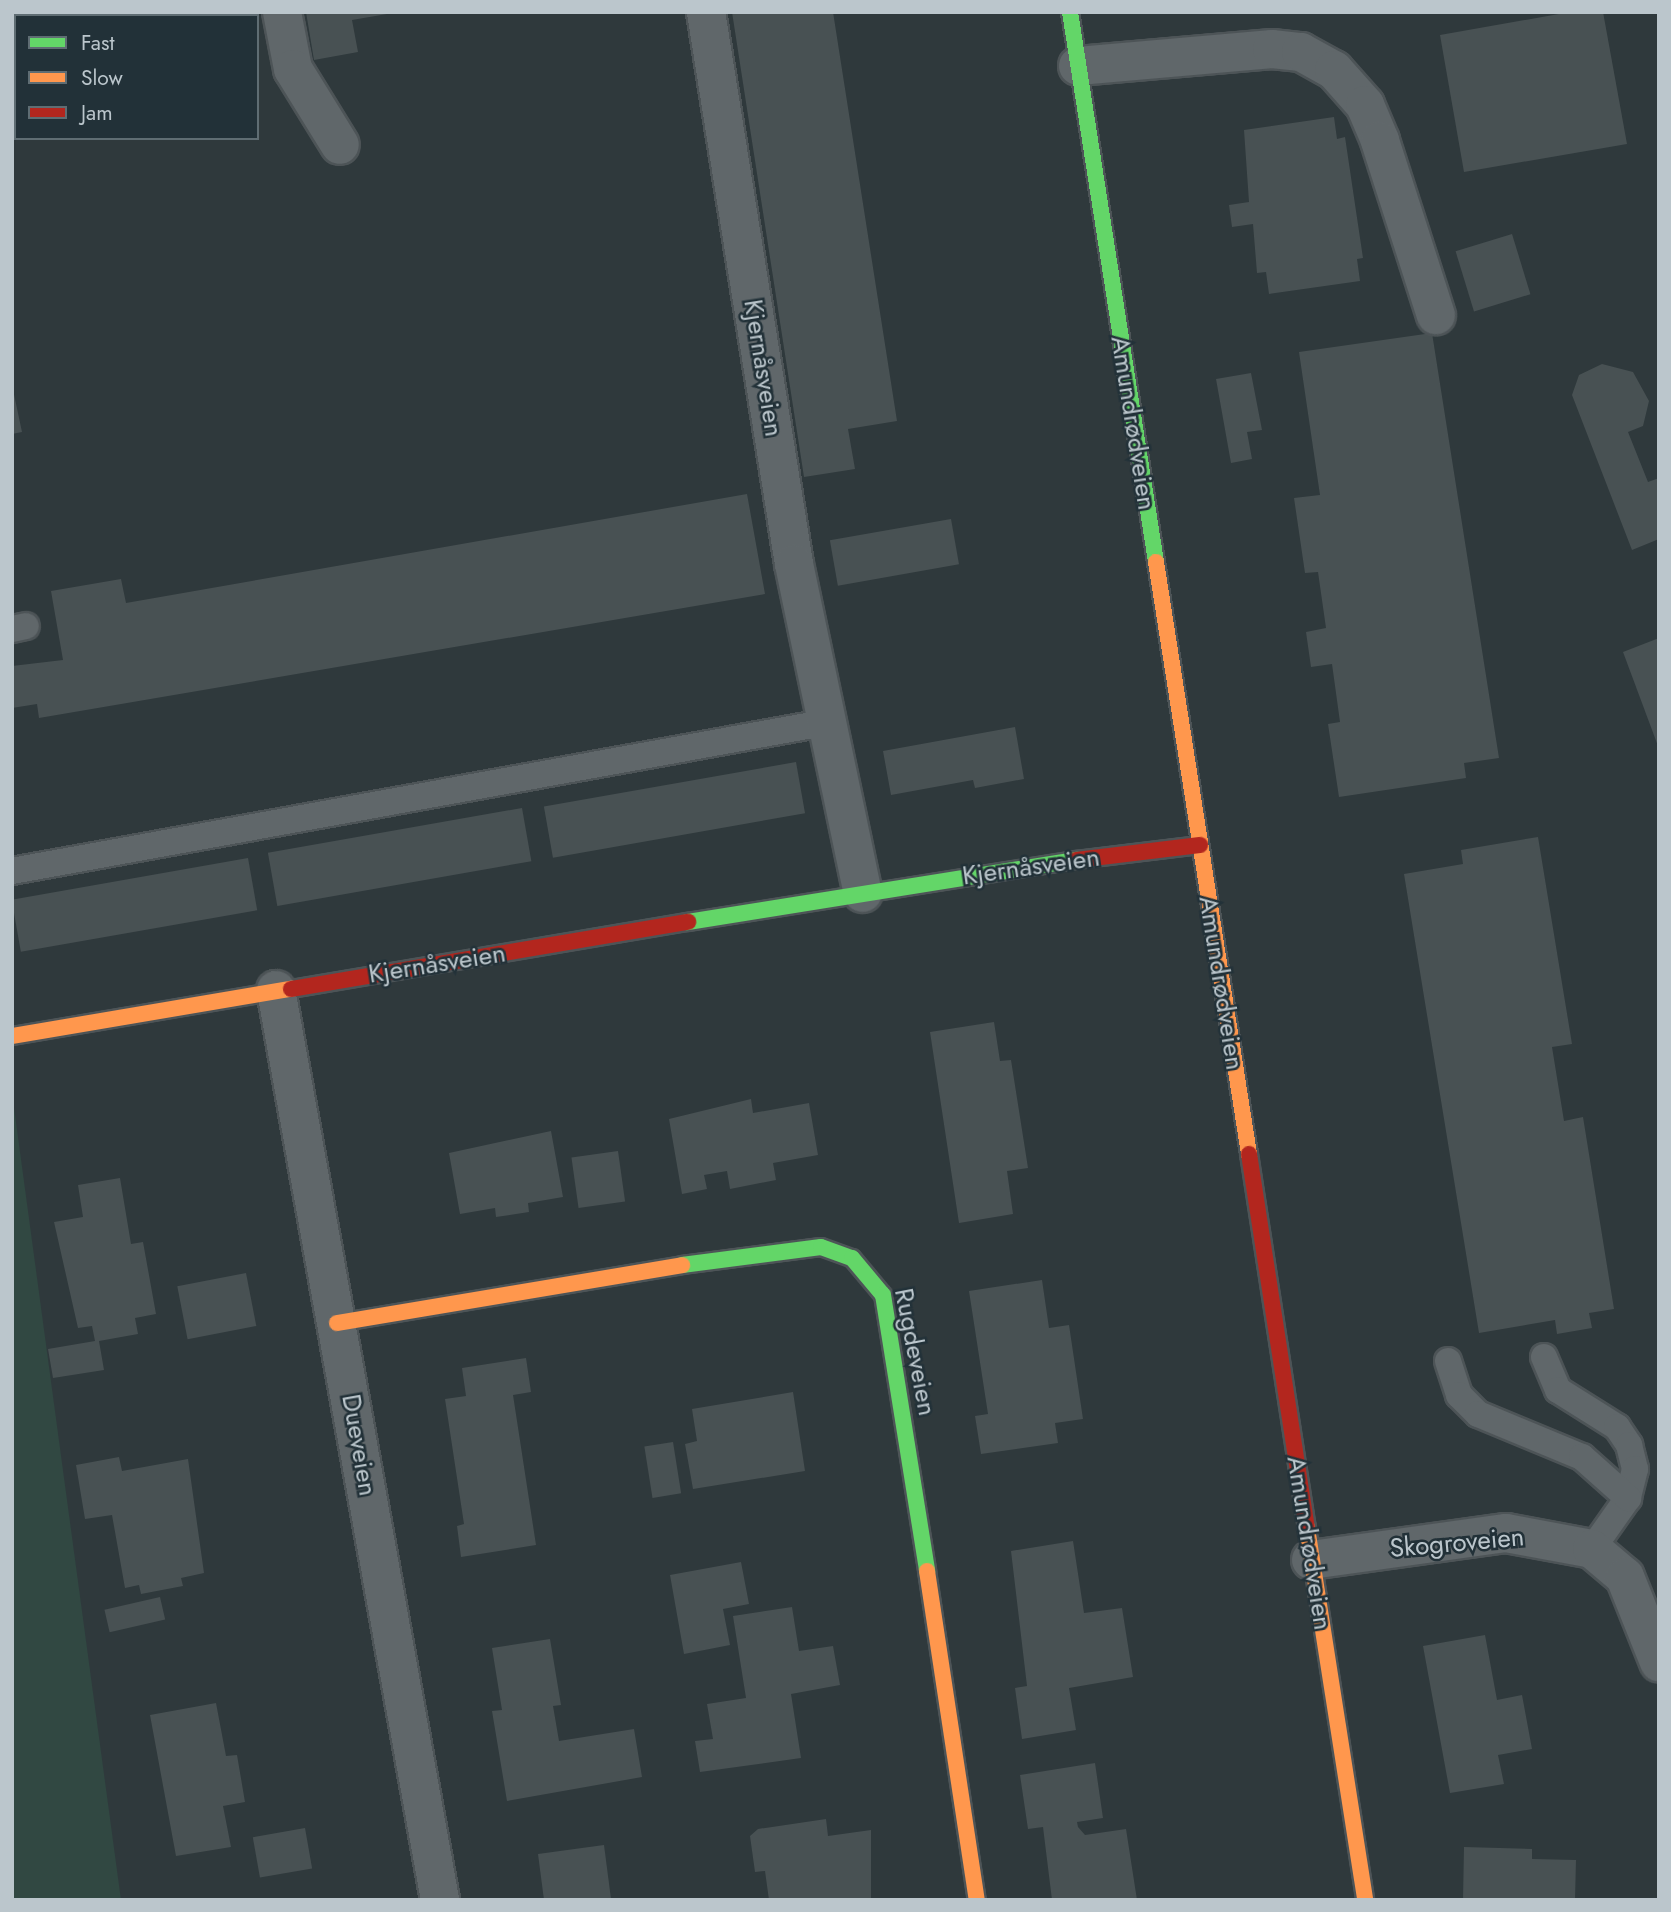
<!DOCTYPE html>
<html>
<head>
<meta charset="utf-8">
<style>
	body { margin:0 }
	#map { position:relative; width:1671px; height:1912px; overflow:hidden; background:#2f393c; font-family:Jost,sans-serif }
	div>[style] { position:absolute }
	.green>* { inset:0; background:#314842 }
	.building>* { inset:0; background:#485153; transform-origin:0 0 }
	.roads { filter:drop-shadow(2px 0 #4d5457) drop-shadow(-2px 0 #4d5457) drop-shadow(0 2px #4d5457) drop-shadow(0 -2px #4d5457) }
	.lane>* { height:26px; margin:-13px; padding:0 13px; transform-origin:13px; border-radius:13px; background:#60676a }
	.street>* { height:38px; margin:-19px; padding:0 19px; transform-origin:19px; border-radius:19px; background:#60676a }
	.fast>* { height:16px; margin:-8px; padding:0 8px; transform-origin:8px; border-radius:8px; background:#63d668 }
	.slow>* { height:16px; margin:-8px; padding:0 8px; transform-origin:8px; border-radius:8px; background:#ff974d }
	.jam>* { height:16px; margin:-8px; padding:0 8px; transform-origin:8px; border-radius:8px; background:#b3261e }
	span { translate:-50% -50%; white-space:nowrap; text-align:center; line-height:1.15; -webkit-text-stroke:5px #223138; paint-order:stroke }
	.street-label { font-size:26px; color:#bbc6cc }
	.frame { position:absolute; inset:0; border:14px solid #bbc6cc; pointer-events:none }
	.legend { position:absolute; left:14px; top:14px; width:245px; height:126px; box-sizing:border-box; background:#223138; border:2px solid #5f6d73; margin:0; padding:9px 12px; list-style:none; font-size:21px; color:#bbc6cc }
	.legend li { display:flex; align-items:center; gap:14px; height:35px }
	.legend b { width:35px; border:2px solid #5f6d73 }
</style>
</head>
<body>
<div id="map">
	<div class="green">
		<i style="clip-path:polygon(12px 1100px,13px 1100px,121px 1900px,12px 1900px)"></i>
	</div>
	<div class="building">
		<i style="clip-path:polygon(306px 12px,387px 12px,387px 14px,352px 20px,358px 52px,314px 60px)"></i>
		<i style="clip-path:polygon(732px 12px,833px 12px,897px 421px,848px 429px,855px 469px,804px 477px)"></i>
		<i style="clip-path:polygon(1570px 12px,1603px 12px,1627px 144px,1464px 172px,1440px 35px)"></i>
		<i style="clip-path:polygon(1334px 117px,1337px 139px,1345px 137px,1363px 258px,1357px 259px,1360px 281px,1269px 294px,1266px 272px,1257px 273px,1253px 224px,1232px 227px,1229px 205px,1249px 202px,1244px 130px)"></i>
		<i style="left:1512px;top:234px;width:63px;height:59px;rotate:73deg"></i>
		<i style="clip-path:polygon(1432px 333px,1499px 758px,1464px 763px,1466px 778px,1339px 797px,1328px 724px,1340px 722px,1332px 664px,1311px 667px,1306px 632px,1326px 628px,1318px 572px,1305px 573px,1294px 498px,1320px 495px,1299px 352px)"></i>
		<i style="clip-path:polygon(1602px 364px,1633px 372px,1649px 401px,1643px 426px,1628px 432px,1648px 482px,1659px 478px,1659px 539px,1632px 550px,1572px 395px,1579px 375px)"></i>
		<i style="clip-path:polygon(1251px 373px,1262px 430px,1247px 432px,1252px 459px,1231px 463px,1216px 379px)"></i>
		<i style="clip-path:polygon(12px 385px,22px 432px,12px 434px)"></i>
		<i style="clip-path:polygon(747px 494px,765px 594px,39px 718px,37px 704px,12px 708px,12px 666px,63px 660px,51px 591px,121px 579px,126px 603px)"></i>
		<i style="left:951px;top:519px;width:46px;height:123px;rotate:80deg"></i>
		<i style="clip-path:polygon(1659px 638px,1659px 746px,1658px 746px,1623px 652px)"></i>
		<i style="clip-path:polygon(1015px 727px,1024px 779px,975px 788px,973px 780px,891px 795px,883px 751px)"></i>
		<i style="left:796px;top:762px;width:52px;height:256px;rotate:80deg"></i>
		<i style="left:522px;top:808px;width:54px;height:258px;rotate:80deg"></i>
		<i style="clip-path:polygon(1538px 837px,1572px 1044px,1552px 1047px,1564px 1121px,1583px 1117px,1614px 1309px,1589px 1313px,1592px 1328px,1557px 1334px,1555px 1320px,1479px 1333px,1404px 874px,1463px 864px,1461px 850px)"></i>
		<i style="left:248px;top:858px;width:53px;height:240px;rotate:80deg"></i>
		<i style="clip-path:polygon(994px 1022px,1000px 1061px,1011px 1060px,1028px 1168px,1007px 1171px,1013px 1214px,959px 1223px,930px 1032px)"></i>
		<i style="clip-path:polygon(751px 1099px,753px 1113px,809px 1103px,818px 1155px,773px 1163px,776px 1180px,730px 1189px,727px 1171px,704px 1175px,707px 1189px,682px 1194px,669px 1119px)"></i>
		<i style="clip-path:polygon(551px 1131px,563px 1197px,528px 1203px,529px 1212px,496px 1217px,495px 1208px,460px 1214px,449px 1153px)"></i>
		<i style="left:618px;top:1151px;width:51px;height:47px;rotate:82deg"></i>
		<i style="clip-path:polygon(120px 1178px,131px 1244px,143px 1242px,156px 1314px,135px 1318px,138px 1334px,99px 1341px,104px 1370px,53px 1378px,48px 1349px,95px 1341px,92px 1326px,78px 1328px,54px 1222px,83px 1217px,78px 1185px)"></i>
		<i style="left:246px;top:1273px;width:54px;height:70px;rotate:79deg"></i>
		<i style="clip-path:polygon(1042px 1280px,1049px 1328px,1069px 1325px,1083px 1419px,1055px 1423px,1058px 1443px,981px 1454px,975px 1416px,988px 1414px,969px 1291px)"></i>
		<i style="clip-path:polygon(526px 1358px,531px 1392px,513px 1395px,536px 1545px,461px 1557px,457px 1526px,464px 1524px,445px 1399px,466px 1396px,462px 1368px)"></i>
		<i style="clip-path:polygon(793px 1392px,805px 1471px,693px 1489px,685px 1444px,697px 1441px,692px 1409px)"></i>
		<i style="left:673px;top:1442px;width:52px;height:29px;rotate:81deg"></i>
		<i style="clip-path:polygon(119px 1457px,122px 1471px,188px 1459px,204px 1573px,181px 1578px,183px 1586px,141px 1594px,139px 1585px,125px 1588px,112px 1515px,85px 1519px,76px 1465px)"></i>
		<i style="clip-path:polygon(1073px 1541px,1084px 1613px,1122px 1608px,1133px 1677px,1069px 1688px,1076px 1730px,1022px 1739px,1015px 1688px,1027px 1686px,1011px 1551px)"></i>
		<i style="clip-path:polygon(741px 1562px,749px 1604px,723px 1609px,730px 1645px,684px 1654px,670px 1575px)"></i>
		<i style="left:160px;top:1597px;width:23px;height:57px;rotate:77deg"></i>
		<i style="clip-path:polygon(792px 1607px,799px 1651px,833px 1646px,840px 1685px,791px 1694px,801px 1758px,700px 1772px,695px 1741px,713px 1739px,707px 1704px,746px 1698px,733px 1616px)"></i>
		<i style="clip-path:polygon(1485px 1635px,1497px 1700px,1522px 1695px,1532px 1749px,1498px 1755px,1504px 1784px,1450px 1793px,1423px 1646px)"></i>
		<i style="clip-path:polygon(550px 1639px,561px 1705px,553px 1706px,559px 1741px,634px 1729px,642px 1777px,507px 1801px,492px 1711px,502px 1710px,492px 1648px)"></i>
		<i style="clip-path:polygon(216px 1703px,226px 1756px,237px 1755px,245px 1802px,223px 1806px,231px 1847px,176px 1856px,150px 1715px)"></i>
		<i style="clip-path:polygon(1095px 1763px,1103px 1818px,1077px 1822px,1078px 1827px,1085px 1835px,1126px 1829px,1137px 1900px,1052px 1900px,1043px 1827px,1028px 1829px,1020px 1775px)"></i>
		<i style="clip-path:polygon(826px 1819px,828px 1836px,871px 1830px,871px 1900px,769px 1900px,765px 1871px,755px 1872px,750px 1836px,758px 1829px)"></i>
		<i style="left:305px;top:1828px;width:41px;height:53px;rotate:80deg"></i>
		<i style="clip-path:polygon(604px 1845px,611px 1899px,544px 1900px,538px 1854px)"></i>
		<i style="clip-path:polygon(1464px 1847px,1532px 1849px,1532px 1859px,1576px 1860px,1575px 1900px,1463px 1900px)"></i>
	</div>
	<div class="roads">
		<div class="lane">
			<i style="left:12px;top:629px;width:14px;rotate:-12deg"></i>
			<i style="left:12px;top:871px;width:830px;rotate:-10.34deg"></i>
			<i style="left:1544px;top:1357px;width:36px;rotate:67deg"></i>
			<i style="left:1558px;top:1390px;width:70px;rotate:32.1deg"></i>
			<i style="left:1617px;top:1427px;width:22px;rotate:56deg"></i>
			<i style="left:1629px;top:1445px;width:25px;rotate:76deg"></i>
			<i style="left:1635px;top:1469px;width:30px;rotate:104deg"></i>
			<i style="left:1628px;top:1498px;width:62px;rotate:125.2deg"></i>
			<i style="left:1448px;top:1361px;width:36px;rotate:72deg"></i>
			<i style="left:1459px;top:1395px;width:27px;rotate:45deg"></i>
			<i style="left:1478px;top:1414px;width:113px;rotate:22.5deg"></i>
			<i style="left:1582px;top:1457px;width:62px;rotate:41.7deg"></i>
		</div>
		<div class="street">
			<i style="left:282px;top:12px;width:58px;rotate:79.1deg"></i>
			<i style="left:293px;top:69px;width:89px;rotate:58.3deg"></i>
			<i style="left:706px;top:12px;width:559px;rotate:80.94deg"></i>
			<i style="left:794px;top:564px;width:336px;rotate:78.2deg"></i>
			<i style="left:1078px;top:66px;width:195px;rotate:-5deg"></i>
			<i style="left:1272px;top:49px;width:29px;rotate:6deg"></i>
			<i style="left:1301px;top:52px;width:38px;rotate:29deg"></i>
			<i style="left:1334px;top:70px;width:47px;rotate:48.5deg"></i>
			<i style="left:1365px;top:105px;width:39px;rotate:67deg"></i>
			<i style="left:1380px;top:141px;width:183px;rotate:72.2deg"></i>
			<i style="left:276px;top:990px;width:925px;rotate:79.78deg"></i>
			<i style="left:1311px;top:1560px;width:197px;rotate:-7.9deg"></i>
			<i style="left:1506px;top:1533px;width:87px;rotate:10.5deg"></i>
			<i style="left:1592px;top:1549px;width:43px;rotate:40.3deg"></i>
			<i style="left:1625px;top:1577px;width:92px;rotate:68.2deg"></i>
		</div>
		<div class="fast">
			<i style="left:1070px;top:12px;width:557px;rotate:81.11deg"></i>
			<i style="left:688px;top:922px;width:393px;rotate:-9.1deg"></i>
			<i style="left:682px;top:1265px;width:140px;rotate:-7.4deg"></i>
			<i style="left:821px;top:1247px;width:33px;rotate:20deg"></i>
			<i style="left:852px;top:1258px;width:48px;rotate:50deg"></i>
			<i style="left:883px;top:1295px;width:279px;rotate:80.9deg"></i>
		</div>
		<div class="slow">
			<i style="left:1156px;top:562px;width:599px;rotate:81.07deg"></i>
			<i style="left:12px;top:1036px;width:283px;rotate:-9.6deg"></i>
			<i style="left:337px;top:1323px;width:350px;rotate:-9.5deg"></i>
			<i style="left:1307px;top:1528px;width:376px;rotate:81.1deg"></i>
			<i style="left:927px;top:1571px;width:333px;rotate:81.4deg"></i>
		</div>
		<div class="jam">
			<i style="left:1076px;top:860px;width:125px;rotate:-6.9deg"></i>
			<i style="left:291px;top:989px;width:403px;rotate:-9.6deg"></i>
			<i style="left:1249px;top:1154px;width:378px;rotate:81.2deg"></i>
		</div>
	</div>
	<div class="street-label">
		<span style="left:763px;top:368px;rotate:81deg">Kjernåsveien</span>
		<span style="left:1133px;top:423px;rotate:81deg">Amundrødveien</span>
		<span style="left:1031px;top:867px;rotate:-8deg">Kjernåsveien</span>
		<span style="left:437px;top:964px;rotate:-9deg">Kjernåsveien</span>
		<span style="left:1221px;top:983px;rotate:81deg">Amundrødveien</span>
		<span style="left:915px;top:1352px;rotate:79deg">Rugdeveien</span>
		<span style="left:359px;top:1445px;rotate:80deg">Dueveien</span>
		<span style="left:1309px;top:1543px;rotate:81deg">Amundrødveien</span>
		<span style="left:1457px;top:1543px;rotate:-5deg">Skogroveien</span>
	</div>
	<div class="frame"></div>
	<ul class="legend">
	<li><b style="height:9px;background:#63d668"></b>Fast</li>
	<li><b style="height:9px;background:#ff974d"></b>Slow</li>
	<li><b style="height:9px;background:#b3261e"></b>Jam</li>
	</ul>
</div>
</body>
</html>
